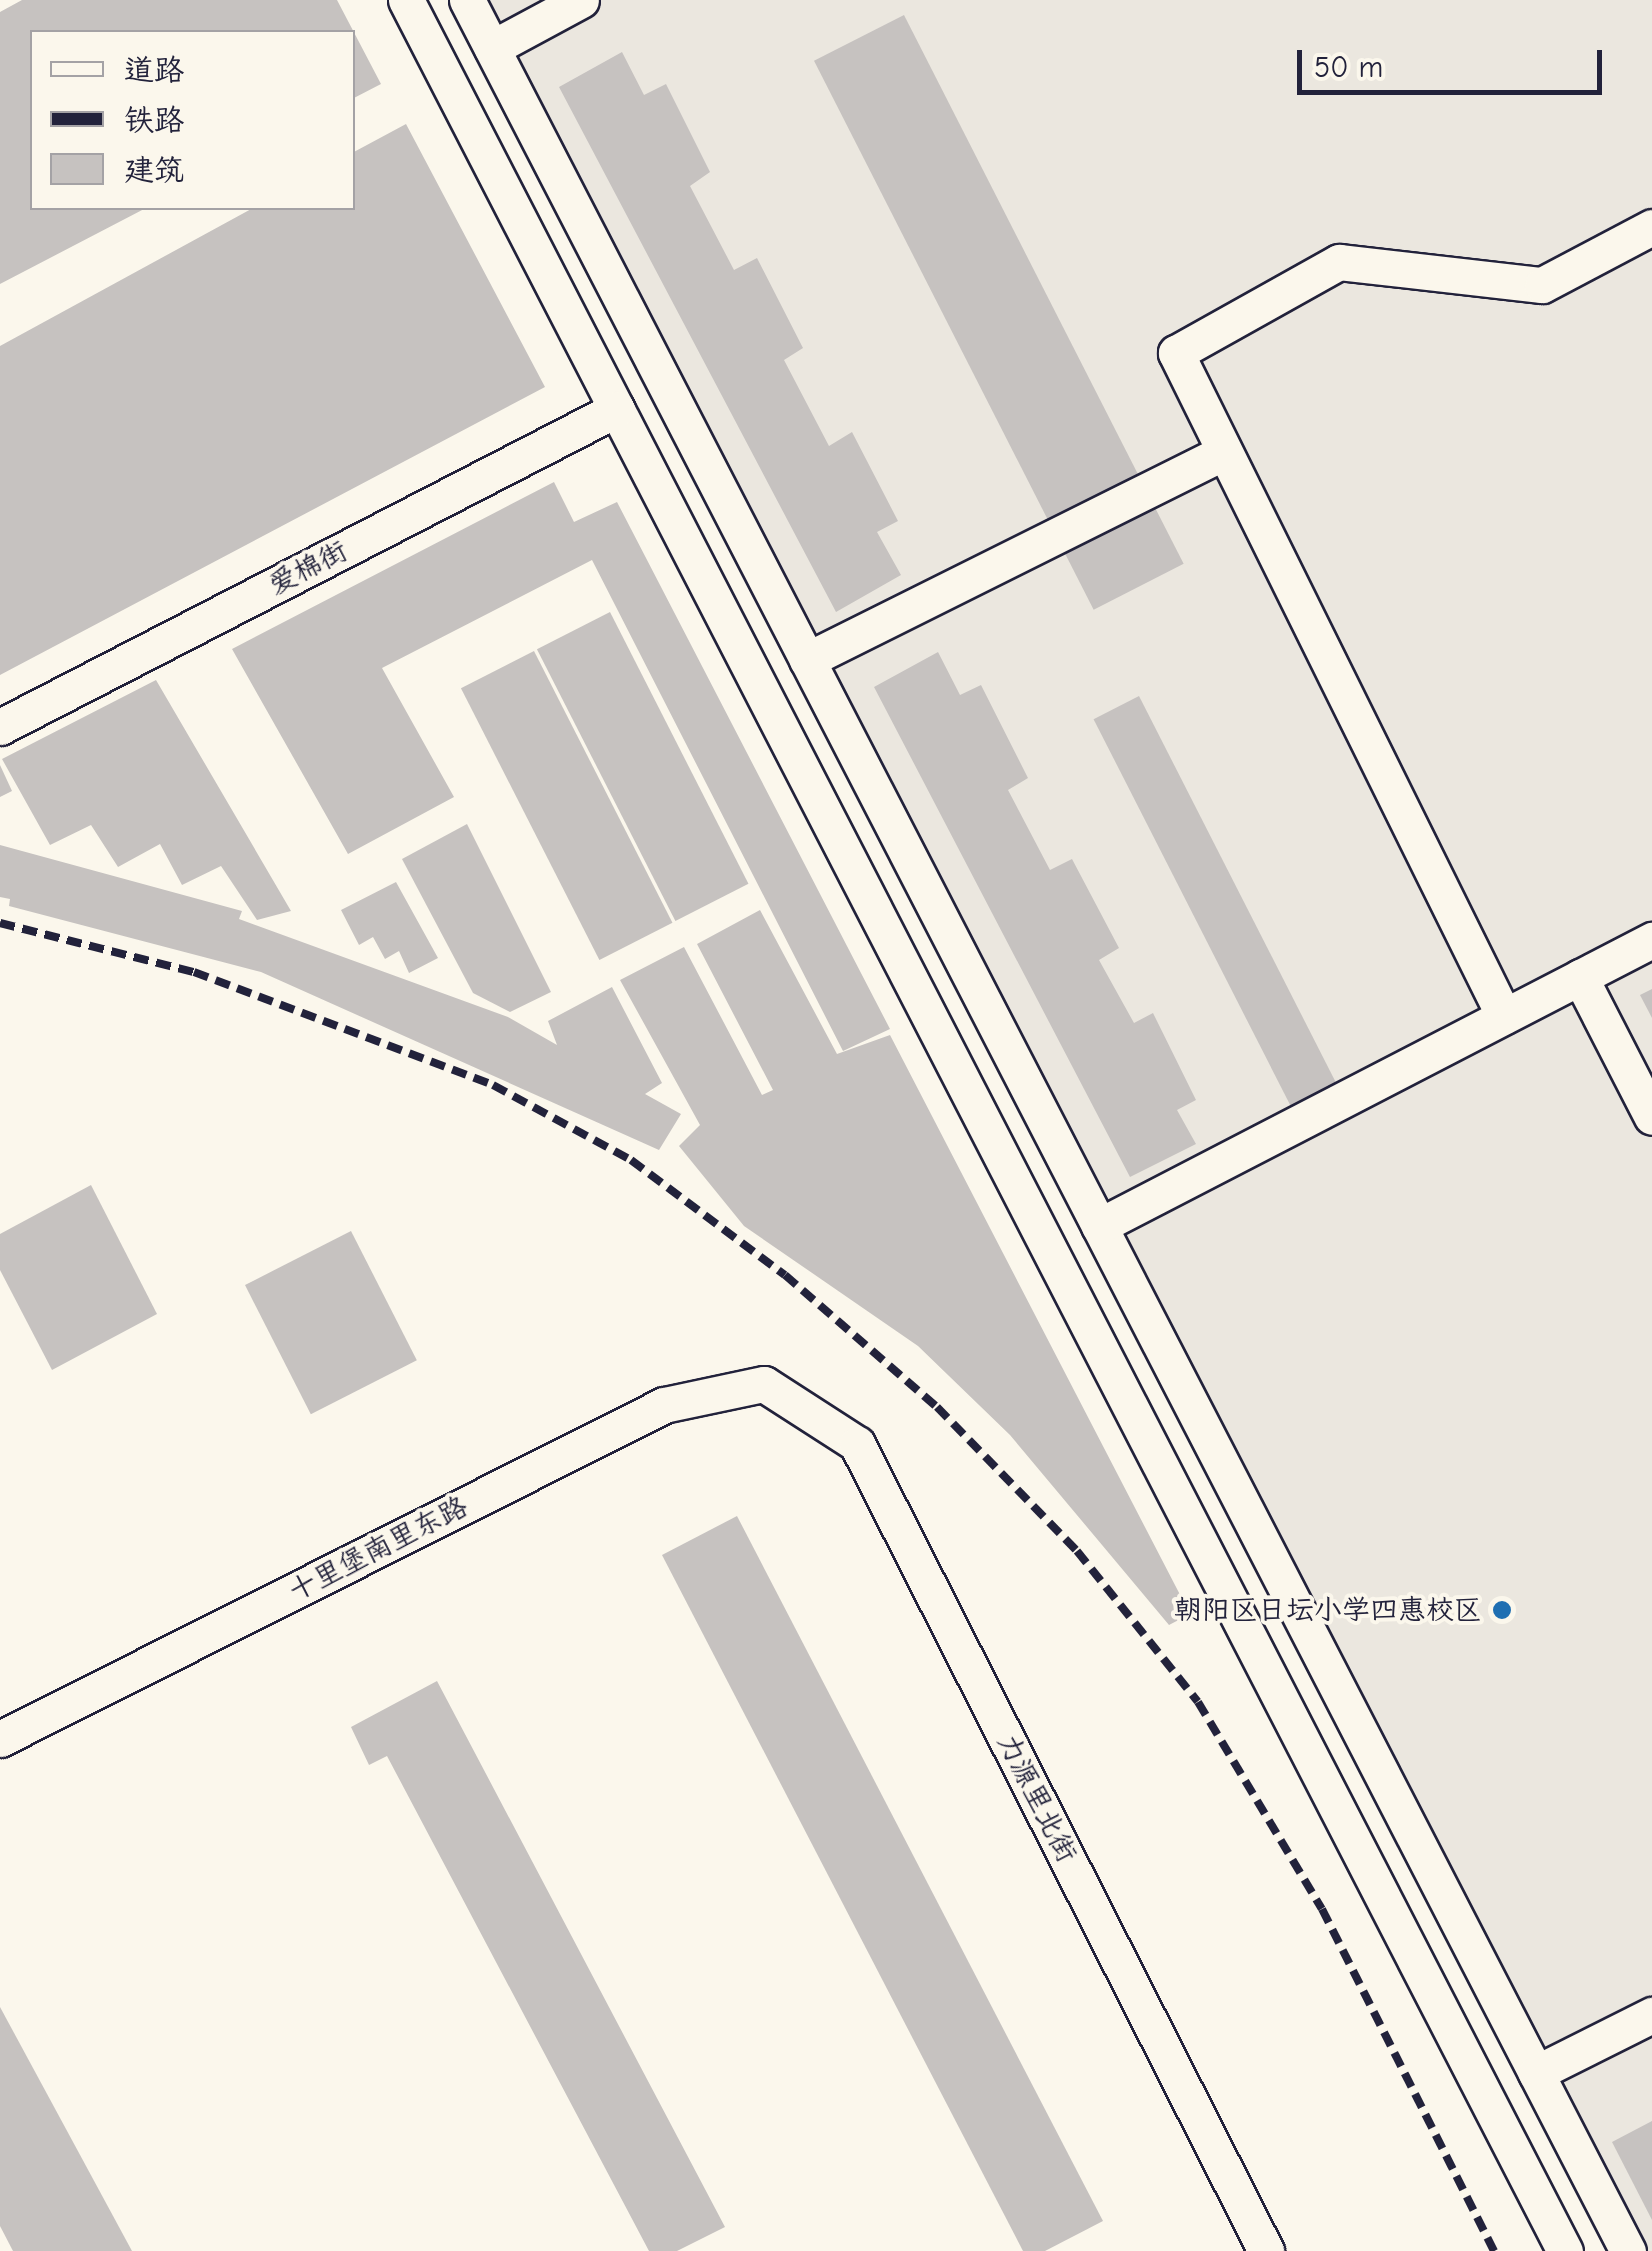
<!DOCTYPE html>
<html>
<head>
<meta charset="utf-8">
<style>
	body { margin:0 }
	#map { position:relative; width:1652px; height:2251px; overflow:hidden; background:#fbf7ec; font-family:"Comic Neue","LXGW WenKai TC",sans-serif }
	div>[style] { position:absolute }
	.built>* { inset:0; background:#ebe7df }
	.building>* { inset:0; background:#c6c2c0; transform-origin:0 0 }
	.roads { filter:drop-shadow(2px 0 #22223b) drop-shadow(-2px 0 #22223b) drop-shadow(0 2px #22223b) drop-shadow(0 -2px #22223b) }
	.street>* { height:35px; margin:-17.5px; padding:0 17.5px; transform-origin:17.5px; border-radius:17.5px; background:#fbf7ec }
	.rail>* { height:8px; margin-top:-4px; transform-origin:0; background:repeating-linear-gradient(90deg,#22223b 0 15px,transparent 0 23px) }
	.dots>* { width:28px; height:28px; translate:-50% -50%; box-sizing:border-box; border:5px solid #fbf7ec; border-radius:50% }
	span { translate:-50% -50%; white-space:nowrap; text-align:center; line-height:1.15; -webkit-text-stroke:8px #fbf7ec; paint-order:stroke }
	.street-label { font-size:28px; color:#22223b }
	.poi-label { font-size:28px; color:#22223b }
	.right { translate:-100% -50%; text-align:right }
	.legend { position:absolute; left:30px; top:30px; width:325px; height:180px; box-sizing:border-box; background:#fbf7ec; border:2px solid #a4a2a5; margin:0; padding:12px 18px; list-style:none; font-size:30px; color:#22223b }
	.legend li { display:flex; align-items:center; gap:20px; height:50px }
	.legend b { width:50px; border:2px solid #a4a2a5 }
	.scale { position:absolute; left:1297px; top:50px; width:305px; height:45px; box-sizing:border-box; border:5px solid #22223b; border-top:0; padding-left:12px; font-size:30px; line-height:35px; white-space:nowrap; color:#22223b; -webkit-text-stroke:8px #fbf7ec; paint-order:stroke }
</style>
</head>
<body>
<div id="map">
	<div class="built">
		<i style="clip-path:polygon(477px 0,1652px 0,1652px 2251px,1638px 2251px)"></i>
	</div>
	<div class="building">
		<i style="clip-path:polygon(22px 0,337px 0,381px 84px,352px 99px,352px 32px,32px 32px,32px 208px,146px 208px,0 284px,0 12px)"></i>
		<i style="left:904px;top:15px;width:616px;height:101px;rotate:63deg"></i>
		<i style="clip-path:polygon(622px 52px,644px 95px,666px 84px,710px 172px,690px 186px,734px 270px,757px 258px,803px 348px,784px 360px,829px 446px,852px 432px,898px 521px,877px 532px,901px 575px,836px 612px,559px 87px)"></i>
		<i style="clip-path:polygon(406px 124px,545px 387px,0 675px,0 346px,253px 208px,352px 208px,352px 153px)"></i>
		<i style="clip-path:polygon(554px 482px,574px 522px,617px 502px,890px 1029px,843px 1051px,592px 560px,382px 668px,454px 797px,348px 854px,232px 649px)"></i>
		<i style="left:610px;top:612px;width:305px;height:82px;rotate:63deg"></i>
		<i style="left:534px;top:651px;width:305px;height:82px;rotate:63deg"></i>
		<i style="clip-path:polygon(938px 652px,960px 695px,981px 685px,1028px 778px,1008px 790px,1050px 870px,1072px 859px,1119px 948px,1099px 960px,1134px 1023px,1153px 1013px,1196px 1100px,1177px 1110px,1196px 1144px,1130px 1177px,874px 687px)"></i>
		<i style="clip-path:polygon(156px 680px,291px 911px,257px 920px,221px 866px,182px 885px,160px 844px,118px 867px,91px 825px,50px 845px,2px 759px)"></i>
		<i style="left:1139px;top:696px;width:462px;height:51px;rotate:63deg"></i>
		<i style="clip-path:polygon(0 765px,12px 791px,0 797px)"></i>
		<i style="clip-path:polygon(467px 824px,551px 992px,510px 1012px,473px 993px,402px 859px)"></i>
		<i style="clip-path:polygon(0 845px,242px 911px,239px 919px,508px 1017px,557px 1045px,548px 1021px,612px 987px,662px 1083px,645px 1094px,681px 1114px,659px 1150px,261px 972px,9px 906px,10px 899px,0 897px)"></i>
		<i style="clip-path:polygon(396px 882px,438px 958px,409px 973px,399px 951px,385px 959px,373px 937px,359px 945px,341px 910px)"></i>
		<i style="clip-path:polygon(760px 910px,837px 1054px,890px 1035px,1190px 1614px,1169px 1625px,1010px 1435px,918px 1346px,744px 1226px,679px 1146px,700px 1125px,620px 980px,684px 947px,762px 1095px,773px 1090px,697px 944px)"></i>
		<i style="clip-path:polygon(1652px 989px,1652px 1018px,1640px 995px)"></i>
		<i style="clip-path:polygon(91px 1185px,157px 1314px,52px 1370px,0 1270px,0 1234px)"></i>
		<i style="left:351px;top:1231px;width:145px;height:119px;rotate:63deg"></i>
		<i style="clip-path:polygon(737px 1516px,1103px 2221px,1045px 2251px,1023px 2251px,662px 1555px)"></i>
		<i style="clip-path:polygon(437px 1681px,725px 2227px,677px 2251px,649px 2251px,387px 1756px,369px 1765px,351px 1727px)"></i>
		<i style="clip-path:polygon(0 2007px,132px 2251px,13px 2251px,0 2226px)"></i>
		<i style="clip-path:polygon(1652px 2121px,1652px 2220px,1612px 2142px)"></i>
	</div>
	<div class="roads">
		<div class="street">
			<i style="left:406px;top:0;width:2532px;rotate:62.76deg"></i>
			<i style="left:467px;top:0;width:2533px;rotate:62.72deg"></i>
			<i style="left:492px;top:48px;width:101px;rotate:-28.3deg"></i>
			<i style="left:807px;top:660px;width:466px;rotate:-26.5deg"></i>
			<i style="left:0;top:727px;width:694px;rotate:-27.27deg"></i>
			<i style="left:1580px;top:977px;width:157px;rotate:62.8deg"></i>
			<i style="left:1504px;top:1016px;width:740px;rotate:-116.32deg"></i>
			<i style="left:1176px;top:353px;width:187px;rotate:-29.2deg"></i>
			<i style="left:1339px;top:262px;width:204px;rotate:6.5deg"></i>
			<i style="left:1542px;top:285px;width:124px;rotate:-27.8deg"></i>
			<i style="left:1099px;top:1226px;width:623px;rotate:-27.35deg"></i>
			<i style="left:0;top:1739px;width:743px;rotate:-26.7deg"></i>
			<i style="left:664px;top:1405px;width:102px;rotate:-11.9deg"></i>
			<i style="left:764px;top:1384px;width:111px;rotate:32.8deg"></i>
			<i style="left:857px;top:1444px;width:905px;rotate:63.12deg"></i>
			<i style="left:1536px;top:2073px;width:130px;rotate:-26.6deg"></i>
		</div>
	</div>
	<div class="rail">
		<i style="left:0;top:923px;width:200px;rotate:14.2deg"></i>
		<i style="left:194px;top:972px;width:320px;rotate:20.7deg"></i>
		<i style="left:493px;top:1085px;width:157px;rotate:28.5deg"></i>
		<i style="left:631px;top:1160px;width:192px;rotate:36.8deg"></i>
		<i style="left:785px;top:1275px;width:201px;rotate:41deg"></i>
		<i style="left:937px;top:1407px;width:201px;rotate:45.8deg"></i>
		<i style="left:1077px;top:1551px;width:193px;rotate:51.3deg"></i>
		<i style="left:1198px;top:1702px;width:241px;rotate:59.1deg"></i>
		<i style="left:1322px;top:1909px;width:383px;rotate:63.3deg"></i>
	</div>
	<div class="dots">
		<i style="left:1502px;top:1610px;background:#1f6fb2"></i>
	</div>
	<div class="street-label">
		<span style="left:308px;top:568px;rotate:-27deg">爱棉街</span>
		<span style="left:378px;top:1549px;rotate:-27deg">十里堡南里东路</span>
		<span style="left:1037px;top:1798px;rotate:63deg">力源里北街</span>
	</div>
	<div class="poi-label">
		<span class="right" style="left:1482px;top:1610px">朝阳区日坛小学四惠校区</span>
	</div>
	<ul class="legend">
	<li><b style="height:12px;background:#fbf7ec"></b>道路</li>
	<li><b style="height:12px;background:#22223b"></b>铁路</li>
	<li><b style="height:28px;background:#c6c2c0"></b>建筑</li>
	</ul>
	<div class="scale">50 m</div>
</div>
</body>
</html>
